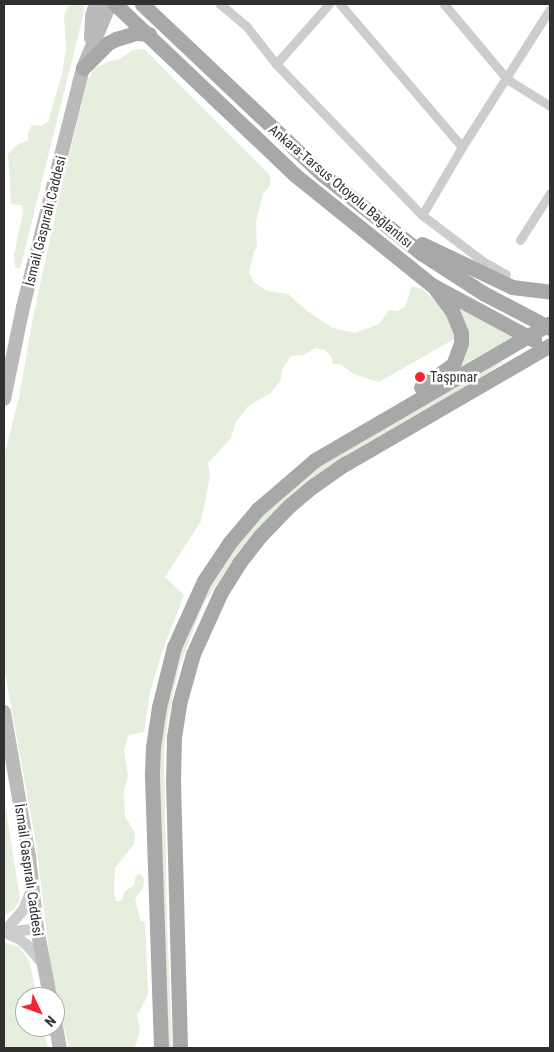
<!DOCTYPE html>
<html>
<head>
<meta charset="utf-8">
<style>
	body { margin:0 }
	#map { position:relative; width:554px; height:1052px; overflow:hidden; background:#fff; font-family:"Roboto Condensed",sans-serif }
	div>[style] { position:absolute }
	.green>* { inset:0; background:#e6eedd }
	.minor>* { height:9px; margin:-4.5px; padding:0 4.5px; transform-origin:4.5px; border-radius:4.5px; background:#cdcdcd }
	.tertiary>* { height:11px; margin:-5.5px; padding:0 5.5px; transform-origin:5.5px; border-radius:5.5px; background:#cdcdcd }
	.secondary>* { height:14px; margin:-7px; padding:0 7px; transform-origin:7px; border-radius:7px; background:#bababa }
	.primary>* { height:15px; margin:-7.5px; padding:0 7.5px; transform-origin:7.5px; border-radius:7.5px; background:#a8a8a8 }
	.dots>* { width:14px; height:14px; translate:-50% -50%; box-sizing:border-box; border:2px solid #fff; border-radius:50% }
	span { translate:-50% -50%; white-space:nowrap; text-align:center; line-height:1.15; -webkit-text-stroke:5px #fff; paint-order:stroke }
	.street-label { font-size:14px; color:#303030 }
	.poi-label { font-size:14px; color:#303030 }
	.left { translate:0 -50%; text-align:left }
	.frame { position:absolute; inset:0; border:5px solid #303030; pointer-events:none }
	.north { position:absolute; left:15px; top:987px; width:50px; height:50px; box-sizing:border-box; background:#fff; border:1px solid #acacac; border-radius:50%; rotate:132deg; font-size:14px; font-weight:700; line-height:20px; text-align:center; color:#303030 }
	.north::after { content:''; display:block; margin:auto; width:18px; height:22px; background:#f52534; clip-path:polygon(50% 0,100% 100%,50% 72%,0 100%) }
</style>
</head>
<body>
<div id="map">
	<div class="green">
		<i style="clip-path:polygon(69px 4px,84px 4px,84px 12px,20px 269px,15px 267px,14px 256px,23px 211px,21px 205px,11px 204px,8px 154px,17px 145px,28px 140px,28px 133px,32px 125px,41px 126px,48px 122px,62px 74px,66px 49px,64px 16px)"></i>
		<i style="clip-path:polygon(144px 49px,270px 175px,270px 185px,263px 194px,256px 222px,257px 247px,254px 251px,249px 272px,255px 283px,267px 291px,288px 294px,307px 311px,333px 328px,355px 333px,379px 324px,389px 310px,397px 311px,405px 307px,412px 286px,422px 289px,436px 302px,455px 328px,456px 338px,379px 382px,354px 374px,340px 364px,333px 364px,331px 356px,325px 350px,316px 348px,303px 355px,291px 356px,283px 368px,280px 381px,271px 393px,248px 406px,236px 422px,231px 438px,208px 463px,210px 477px,201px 521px,165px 577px,184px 595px,161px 655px,150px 693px,144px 732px,129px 735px,124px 750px,128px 776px,124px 791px,125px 816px,135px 833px,134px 844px,115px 868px,114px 893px,116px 901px,121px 901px,125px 891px,134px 885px,136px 875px,141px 874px,144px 879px,143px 888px,135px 899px,140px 920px,145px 922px,148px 995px,137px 1016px,140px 1028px,138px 1039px,134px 1048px,69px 1048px,52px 978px,36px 844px,4px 667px,4px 456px,19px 397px,33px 317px,62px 184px,88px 79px,95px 68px,107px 62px,118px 60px,133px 50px)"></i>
		<i style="clip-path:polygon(455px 306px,512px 337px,446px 375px,460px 363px)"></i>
		<i style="clip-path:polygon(501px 359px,503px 362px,480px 378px,346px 455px,239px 551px,204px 603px,179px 667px,168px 718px,164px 751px,167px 919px,172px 1048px,166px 1048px,159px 745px,174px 661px,195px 608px,228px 556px,267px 510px,284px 494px,324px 462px)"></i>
		<i style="clip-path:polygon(4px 796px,20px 900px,14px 909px,4px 916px)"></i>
		<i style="clip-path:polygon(4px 942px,19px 947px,29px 960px,37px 997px,25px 997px,25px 1027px,43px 1027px,48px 1048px,4px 1048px)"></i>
	</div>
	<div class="minor">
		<i style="left:220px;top:4px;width:35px;rotate:40deg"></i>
		<i style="left:247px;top:27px;width:47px;rotate:51.9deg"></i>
		<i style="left:276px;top:64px;width:210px;rotate:46deg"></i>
		<i style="left:422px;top:215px;width:78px;rotate:37.2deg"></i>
		<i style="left:484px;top:262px;width:25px;rotate:29deg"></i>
		<i style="left:340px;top:4px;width:188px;rotate:49.5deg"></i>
		<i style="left:444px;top:4px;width:98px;rotate:50deg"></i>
		<i style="left:507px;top:79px;width:51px;rotate:32.1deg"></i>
		<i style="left:276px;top:64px;width:80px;rotate:-48.5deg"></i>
		<i style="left:422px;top:215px;width:79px;rotate:-59.5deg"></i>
		<i style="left:462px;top:147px;width:164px;rotate:-57.5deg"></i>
		<i style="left:520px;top:240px;width:56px;rotate:-57.4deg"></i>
	</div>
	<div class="tertiary">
		<i style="left:4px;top:931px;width:29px;rotate:-49deg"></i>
		<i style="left:23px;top:909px;width:24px;rotate:-68deg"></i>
		<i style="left:4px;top:932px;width:15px;rotate:23deg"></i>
		<i style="left:18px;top:938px;width:11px;rotate:38deg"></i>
		<i style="left:27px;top:945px;width:26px;rotate:50deg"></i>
		<i style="left:5px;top:932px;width:32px;rotate:-7deg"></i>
	</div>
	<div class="secondary">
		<i style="left:91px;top:38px;width:22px;rotate:-87deg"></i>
		<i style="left:92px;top:16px;width:13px;rotate:-72deg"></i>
		<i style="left:4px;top:399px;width:94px;rotate:-78.3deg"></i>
		<i style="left:23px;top:307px;width:246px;rotate:-75.9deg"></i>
		<i style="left:83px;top:68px;width:69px;rotate:-67.1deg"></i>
		<i style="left:4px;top:712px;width:146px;rotate:80.2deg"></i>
		<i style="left:29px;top:856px;width:72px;rotate:83.7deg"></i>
		<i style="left:37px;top:928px;width:70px;rotate:79.3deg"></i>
		<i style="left:55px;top:1021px;width:27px;rotate:80deg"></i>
	</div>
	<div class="primary">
		<i style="left:115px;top:4px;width:248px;rotate:43.5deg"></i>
		<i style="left:295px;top:175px;width:176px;rotate:38.8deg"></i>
		<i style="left:432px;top:285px;width:116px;rotate:28.3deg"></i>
		<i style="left:142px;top:4px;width:248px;rotate:43.4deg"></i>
		<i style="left:322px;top:174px;width:127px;rotate:38.6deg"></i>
		<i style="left:421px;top:253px;width:74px;rotate:32.8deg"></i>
		<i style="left:483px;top:293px;width:76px;rotate:27.6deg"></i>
		<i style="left:83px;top:68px;width:35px;rotate:-45deg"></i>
		<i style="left:108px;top:43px;width:9px;rotate:-27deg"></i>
		<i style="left:116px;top:39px;width:21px;rotate:-17deg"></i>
		<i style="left:136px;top:33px;width:13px;rotate:4deg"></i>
		<i style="left:422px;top:244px;width:100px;rotate:25.5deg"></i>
		<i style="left:512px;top:287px;width:38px;rotate:7deg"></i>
		<i style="left:421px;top:387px;width:39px;rotate:-35deg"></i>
		<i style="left:453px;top:365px;width:23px;rotate:-70deg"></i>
		<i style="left:461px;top:343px;width:10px;rotate:-90deg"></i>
		<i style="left:461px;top:333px;width:24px;rotate:-112deg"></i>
		<i style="left:452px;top:311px;width:26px;rotate:-127deg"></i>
		<i style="left:161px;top:1048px;width:275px;rotate:-91.9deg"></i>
		<i style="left:152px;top:773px;width:26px;rotate:-88deg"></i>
		<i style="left:153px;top:747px;width:40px;rotate:-81.5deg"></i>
		<i style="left:159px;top:707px;width:62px;rotate:-76deg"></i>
		<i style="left:174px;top:647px;width:72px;rotate:-65.6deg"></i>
		<i style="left:204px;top:581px;width:47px;rotate:-56.3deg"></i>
		<i style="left:230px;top:542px;width:43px;rotate:-49.7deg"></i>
		<i style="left:258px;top:509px;width:75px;rotate:-40.7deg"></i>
		<i style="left:315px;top:460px;width:272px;rotate:-30.2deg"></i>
		<i style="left:180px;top:1048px;width:265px;rotate:-91.5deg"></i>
		<i style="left:173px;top:783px;width:46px;rotate:-88.8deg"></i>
		<i style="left:174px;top:737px;width:33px;rotate:-81deg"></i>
		<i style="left:179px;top:704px;width:52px;rotate:-74.4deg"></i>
		<i style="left:193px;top:654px;width:68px;rotate:-65.7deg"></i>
		<i style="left:221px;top:592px;width:34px;rotate:-58deg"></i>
		<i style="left:239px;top:563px;width:34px;rotate:-52deg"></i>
		<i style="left:260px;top:536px;width:42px;rotate:-46deg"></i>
		<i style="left:289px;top:506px;width:31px;rotate:-40deg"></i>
		<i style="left:313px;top:486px;width:39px;rotate:-35deg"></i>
		<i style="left:345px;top:464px;width:237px;rotate:-30.1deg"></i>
	</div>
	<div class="dots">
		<i style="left:420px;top:377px;background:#f52534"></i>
	</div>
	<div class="street-label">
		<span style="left:341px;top:186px;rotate:40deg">Ankara-Tarsus Otoyolu Bağlantısı</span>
		<span style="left:45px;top:221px;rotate:-76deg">İsmail Gaspıralı Caddesi</span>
		<span style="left:29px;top:870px;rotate:82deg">İsmail Gaspıralı Caddesi</span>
	</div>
	<div class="poi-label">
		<span class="left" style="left:430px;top:377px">Taşpınar</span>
	</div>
	<div class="frame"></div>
	<div class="north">N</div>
</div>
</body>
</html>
